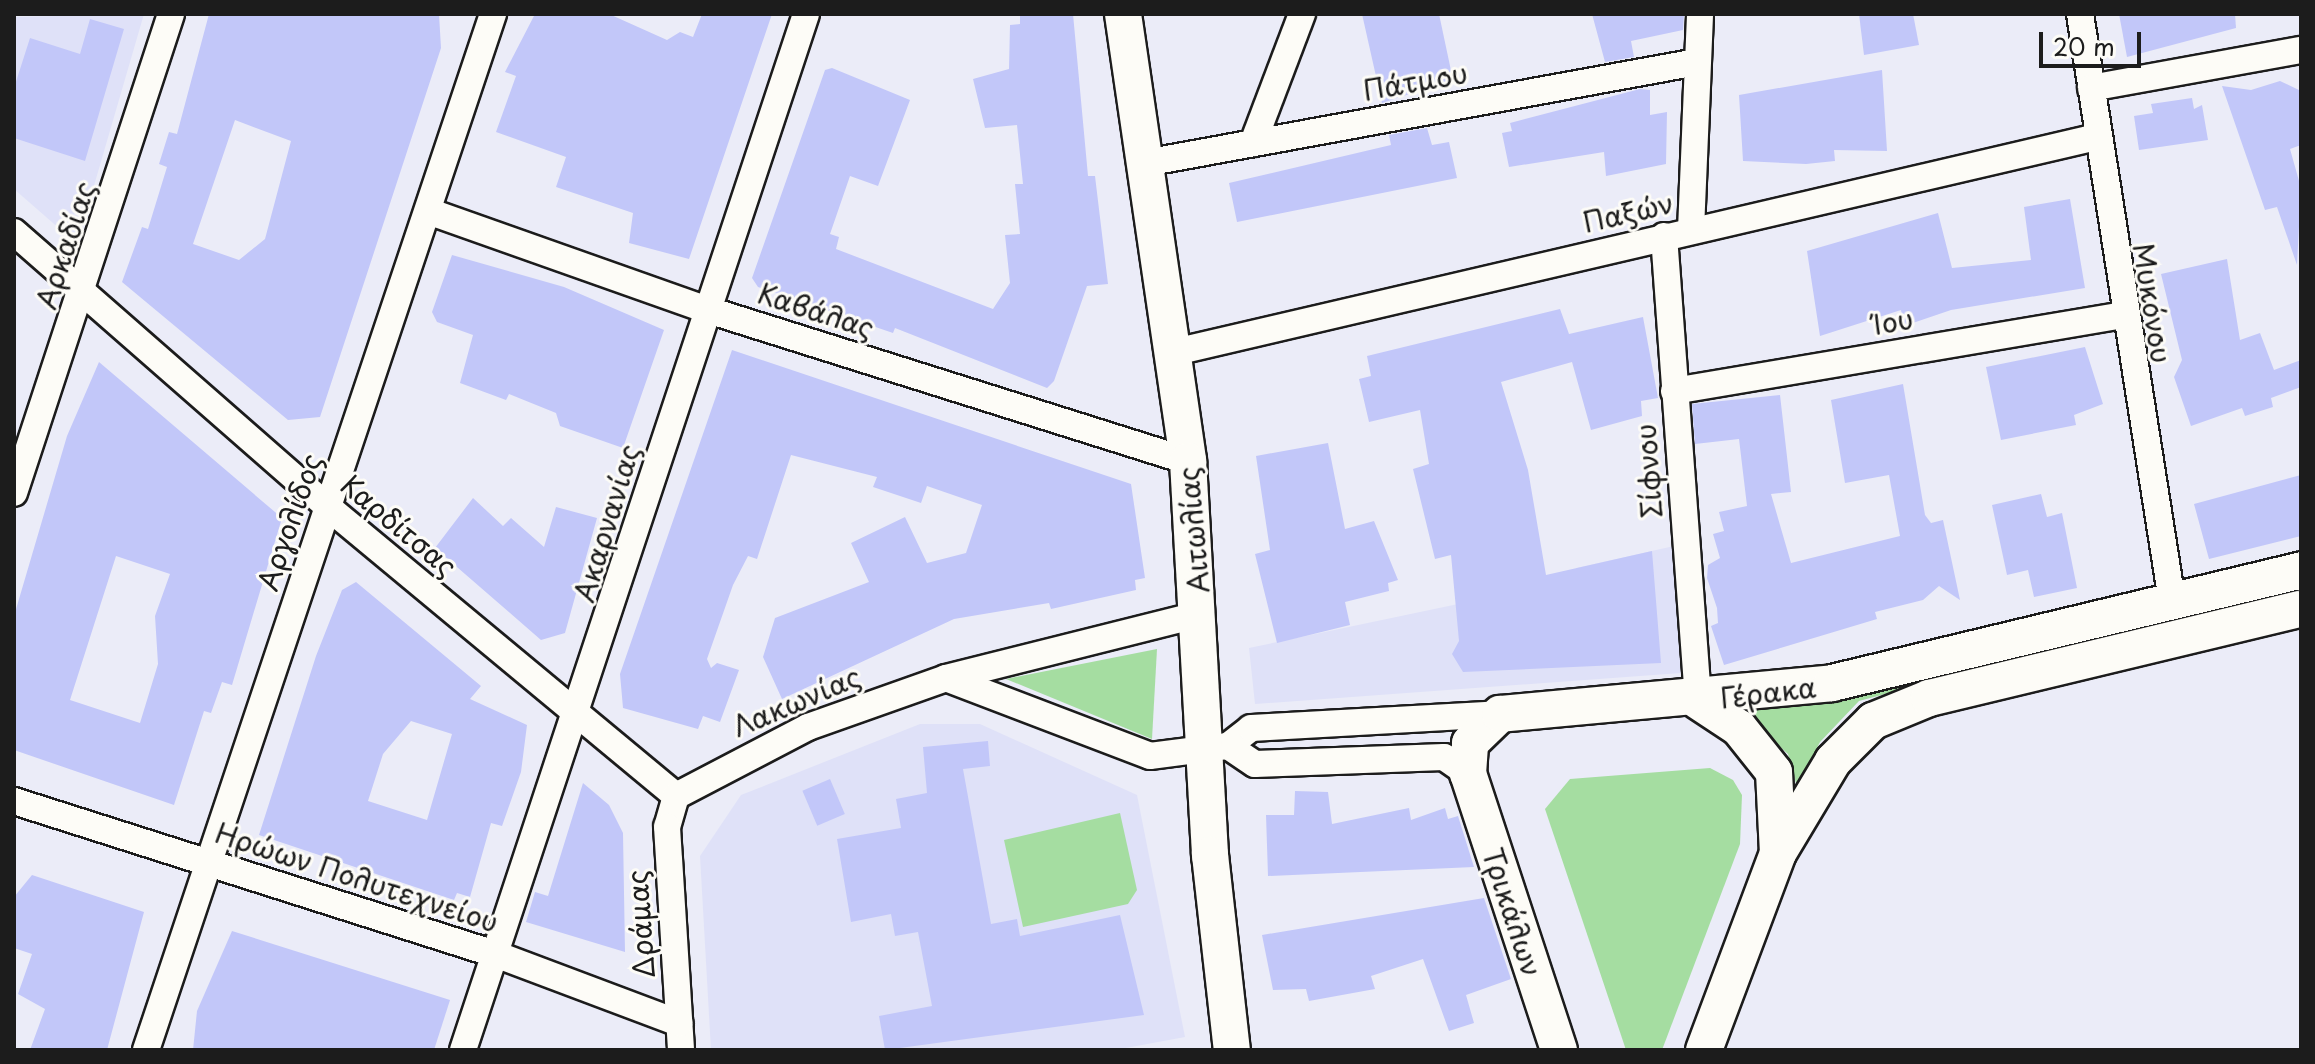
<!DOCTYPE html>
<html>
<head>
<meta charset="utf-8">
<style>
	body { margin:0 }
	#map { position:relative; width:2315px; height:1064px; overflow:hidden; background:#ebecf8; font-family:"Playpen Sans",sans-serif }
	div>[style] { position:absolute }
	.built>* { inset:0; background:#dfe1f8 }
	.green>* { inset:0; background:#a5dda1 }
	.building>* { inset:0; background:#c2c7f9; transform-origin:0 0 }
	.roads { filter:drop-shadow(2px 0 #1c1c1c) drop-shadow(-2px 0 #1c1c1c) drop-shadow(0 2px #1c1c1c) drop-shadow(0 -2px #1c1c1c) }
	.street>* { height:26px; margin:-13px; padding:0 13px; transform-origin:13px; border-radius:13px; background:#fdfcf7 }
	.secondary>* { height:36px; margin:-18px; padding:0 18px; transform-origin:18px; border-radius:18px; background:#fdfcf7 }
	span { translate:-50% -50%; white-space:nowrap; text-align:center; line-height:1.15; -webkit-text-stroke:6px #fdfcf7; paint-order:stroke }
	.street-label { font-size:28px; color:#1c1c1c }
	.frame { position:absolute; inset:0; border:16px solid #1c1c1c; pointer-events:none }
	.scale { position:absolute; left:2039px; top:32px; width:102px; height:36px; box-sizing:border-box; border:4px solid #1c1c1c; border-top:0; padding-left:10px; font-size:24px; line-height:28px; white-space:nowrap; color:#1c1c1c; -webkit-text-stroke:6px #fdfcf7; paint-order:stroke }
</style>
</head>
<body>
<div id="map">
	<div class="built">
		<i style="clip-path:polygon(144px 14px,77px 244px,14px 189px,14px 17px)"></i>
		<i style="clip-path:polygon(1674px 546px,1681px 673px,1255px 704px,1249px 648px,1577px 579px,1576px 568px)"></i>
		<i style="clip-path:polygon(920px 724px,980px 724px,1137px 795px,1185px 1037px,1115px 1050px,711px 1050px,700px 856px,741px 795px)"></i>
	</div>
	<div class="green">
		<i style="clip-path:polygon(2222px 604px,1859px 701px,1820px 742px,1797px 787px,1788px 754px,1739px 710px)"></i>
		<i style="clip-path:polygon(1157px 649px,1152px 739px,1006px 679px)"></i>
		<i style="clip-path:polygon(1710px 768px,1733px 780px,1742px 795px,1740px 844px,1662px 1050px,1626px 1050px,1545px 809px,1570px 779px)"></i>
		<i style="clip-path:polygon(1120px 813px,1137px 890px,1128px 904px,1023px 927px,1004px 840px)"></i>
	</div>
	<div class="building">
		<i style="clip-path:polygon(evenodd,209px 14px,439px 14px,441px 48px,320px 417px,288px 420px,122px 282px,142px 227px,148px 229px,167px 167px,159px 164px,169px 132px,177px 134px,209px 14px,235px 120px,291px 141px,265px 239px,239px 260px,193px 244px,235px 120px)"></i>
		<i style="clip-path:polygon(535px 14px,609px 14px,667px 40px,680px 32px,693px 37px,702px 14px,772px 14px,689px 259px,629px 243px,633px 213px,556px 187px,566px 157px,496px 132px,516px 76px,505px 72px)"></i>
		<i style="clip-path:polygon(1020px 14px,1073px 14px,1088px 176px,1095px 176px,1108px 284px,1087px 286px,1054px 381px,1047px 388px,895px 328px,893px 333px,758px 287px,752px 278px,825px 70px,832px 68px,910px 100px,878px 186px,850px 176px,830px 234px,839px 237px,836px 249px,993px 309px,1010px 283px,1005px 235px,1020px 234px,1015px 184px,1023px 184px,1017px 125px,985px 128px,973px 79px,1009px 69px,1010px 25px,1020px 24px)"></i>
		<i style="clip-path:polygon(1362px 14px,1439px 14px,1453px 80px,1382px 103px)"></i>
		<i style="clip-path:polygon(1592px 14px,1684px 14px,1683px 30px,1631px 41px,1634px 57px,1605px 62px)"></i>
		<i style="clip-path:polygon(1859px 14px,1913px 14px,1919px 45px,1864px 55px)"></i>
		<i style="clip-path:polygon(2119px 14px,2235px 14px,2236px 28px,2127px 57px)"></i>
		<i style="clip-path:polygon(90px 19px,124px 29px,85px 161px,14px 138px,14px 88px,30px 38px,80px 54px)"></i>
		<i style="clip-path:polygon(1882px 70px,1887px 151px,1834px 150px,1835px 161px,1806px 164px,1743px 161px,1739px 95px)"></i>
		<i style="clip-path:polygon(2280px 81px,2301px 91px,2301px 145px,2290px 149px,2301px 188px,2297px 265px,2277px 207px,2265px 210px,2222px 86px,2251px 90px)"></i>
		<i style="clip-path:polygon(1640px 89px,1650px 90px,1650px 115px,1667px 112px,1666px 164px,1606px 176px,1604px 152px,1509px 167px,1502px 133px,1512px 131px,1510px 123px)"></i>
		<i style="clip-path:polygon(2192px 98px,2194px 109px,2202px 105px,2208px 140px,2139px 150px,2134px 116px,2153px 113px,2151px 104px)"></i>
		<i style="clip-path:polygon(1427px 128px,1432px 145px,1449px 142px,1457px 178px,1237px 222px,1229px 183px,1391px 145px,1389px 135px)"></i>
		<i style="clip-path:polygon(2070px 199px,2085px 288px,1951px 310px,1904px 326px,1901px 310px,1820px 336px,1807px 251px,1938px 213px,1952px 268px,2031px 260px,2024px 207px)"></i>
		<i style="clip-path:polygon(452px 255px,564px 287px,664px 330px,623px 448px,560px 426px,556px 413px,509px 394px,506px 400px,460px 383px,473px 335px,437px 322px,432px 312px)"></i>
		<i style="clip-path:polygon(2227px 259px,2240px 340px,2260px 333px,2274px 370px,2301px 360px,2301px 387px,2271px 398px,2273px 407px,2245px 416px,2242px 408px,2191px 426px,2174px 377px,2182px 360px,2161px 274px)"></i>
		<i style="clip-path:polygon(1560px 309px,1569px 334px,1643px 317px,1658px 398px,1641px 401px,1642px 416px,1591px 430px,1572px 362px,1501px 382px,1528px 470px,1546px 575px,1652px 551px,1661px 663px,1463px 672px,1452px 654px,1459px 641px,1451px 555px,1435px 559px,1413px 469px,1429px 464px,1420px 410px,1369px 422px,1359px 379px,1371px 376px,1367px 356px)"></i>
		<i style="clip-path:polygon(2085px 347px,2103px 404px,2074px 415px,2076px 425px,2001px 440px,1986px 367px)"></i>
		<i style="clip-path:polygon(732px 350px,1131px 484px,1145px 578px,1135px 580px,1136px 590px,1051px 609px,1049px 603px,954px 619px,782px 699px,763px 657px,775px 618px,869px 582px,851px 543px,905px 517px,927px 563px,966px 553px,982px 505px,927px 486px,921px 503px,873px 487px,877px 477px,791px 455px,757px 559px,748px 556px,733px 585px,707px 659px,711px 668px,717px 663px,739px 670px,720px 722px,703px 716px,698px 729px,623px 708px,620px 674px)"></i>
		<i style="clip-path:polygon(evenodd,99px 362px,282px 518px,232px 685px,222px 682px,211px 713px,204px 711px,174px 805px,14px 750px,14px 616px,67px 436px,99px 362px,116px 556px,170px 574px,155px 616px,158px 664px,140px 723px,70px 700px,116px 556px)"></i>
		<i style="clip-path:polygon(1903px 384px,1925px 515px,1931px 523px,1943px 520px,1960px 600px,1939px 586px,1923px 600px,1875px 612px,1877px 619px,1724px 665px,1711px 626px,1718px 623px,1717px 608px,1707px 578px,1708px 565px,1720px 558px,1713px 534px,1724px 531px,1719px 512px,1747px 506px,1739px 439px,1695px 444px,1692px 404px,1780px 395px,1791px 492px,1771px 494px,1791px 563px,1900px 536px,1889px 475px,1845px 483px,1831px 400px)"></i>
		<i style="clip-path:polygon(1328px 443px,1345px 529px,1374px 521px,1398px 580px,1388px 583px,1389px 591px,1345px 602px,1350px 625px,1277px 643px,1255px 554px,1270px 550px,1256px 456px)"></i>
		<i style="clip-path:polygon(2301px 475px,2301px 536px,2209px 559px,2194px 504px)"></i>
		<i style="clip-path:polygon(2041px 494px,2047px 517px,2062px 513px,2077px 588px,2034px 597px,2028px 570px,2007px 575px,1992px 505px)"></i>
		<i style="clip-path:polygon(473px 498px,503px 526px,511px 518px,544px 547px,556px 507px,597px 518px,565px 633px,541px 640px,435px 548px)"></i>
		<i style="clip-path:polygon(evenodd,356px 582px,481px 686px,470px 699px,527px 725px,521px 772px,502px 826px,491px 823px,470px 897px,457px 893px,454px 900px,259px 835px,316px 656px,342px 590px,356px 582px,411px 721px,452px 734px,427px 820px,368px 801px,383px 754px,411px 721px)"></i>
		<i style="clip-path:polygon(988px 741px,990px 766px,963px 769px,991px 924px,1017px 919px,1020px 936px,1120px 915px,1144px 1015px,885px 1050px,879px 1016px,932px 1006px,918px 932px,895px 936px,891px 914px,851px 922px,837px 839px,901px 828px,896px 799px,927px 793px,923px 747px)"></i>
		<i style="left:830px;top:779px;width:38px;height:30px;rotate:67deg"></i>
		<i style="clip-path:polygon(583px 783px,609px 805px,623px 833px,625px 952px,526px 922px,535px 892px,548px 896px)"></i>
		<i style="clip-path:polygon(1295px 791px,1328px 792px,1332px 824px,1409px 808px,1411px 820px,1445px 808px,1448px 819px,1458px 816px,1474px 867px,1268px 876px,1266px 815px,1294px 815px)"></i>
		<i style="clip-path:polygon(32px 875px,144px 912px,107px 1050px,30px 1050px,45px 1009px,18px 994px,32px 954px,14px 948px,14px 897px)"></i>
		<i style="clip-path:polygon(1484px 898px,1511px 979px,1466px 995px,1474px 1023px,1449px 1031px,1423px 959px,1371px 976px,1375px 989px,1309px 1001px,1306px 989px,1273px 990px,1262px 935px)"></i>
		<i style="clip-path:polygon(232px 931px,450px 1000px,434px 1050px,193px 1050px,197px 1011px)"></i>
	</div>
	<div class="roads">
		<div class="street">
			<i style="left:2080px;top:14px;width:594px;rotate:81.09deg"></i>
			<i style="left:2091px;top:88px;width:213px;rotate:-10.3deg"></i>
			<i style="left:1253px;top:143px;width:138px;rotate:-69.2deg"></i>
			<i style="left:1145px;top:163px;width:561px;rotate:-10.37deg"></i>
			<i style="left:428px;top:211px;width:294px;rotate:19.5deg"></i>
			<i style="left:705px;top:309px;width:506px;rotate:17.47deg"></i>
			<i style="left:1691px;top:230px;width:216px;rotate:-87.6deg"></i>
			<i style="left:14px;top:232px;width:417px;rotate:41.2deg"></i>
			<i style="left:328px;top:507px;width:452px;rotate:39.7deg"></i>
			<i style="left:1664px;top:236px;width:466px;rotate:85.8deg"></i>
			<i style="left:1175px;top:352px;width:947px;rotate:-13.13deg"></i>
			<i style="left:1674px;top:391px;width:453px;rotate:-9.6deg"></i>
			<i style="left:14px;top:493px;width:504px;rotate:-71.85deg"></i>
			<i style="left:946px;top:678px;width:262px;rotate:-14.1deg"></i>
			<i style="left:1228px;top:746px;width:32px;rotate:34deg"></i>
			<i style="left:1255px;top:764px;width:189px;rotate:-2.1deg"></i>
			<i style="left:1444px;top:757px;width:29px;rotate:35deg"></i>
			<i style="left:676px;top:796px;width:149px;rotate:-27.6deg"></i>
			<i style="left:808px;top:727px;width:146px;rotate:-19.5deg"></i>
			<i style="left:946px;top:678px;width:218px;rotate:20.9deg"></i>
			<i style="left:1150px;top:756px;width:79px;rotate:-7.3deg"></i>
			<i style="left:1228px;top:746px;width:29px;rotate:-38deg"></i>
			<i style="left:1251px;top:728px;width:249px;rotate:-3.2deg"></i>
			<i style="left:676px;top:796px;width:32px;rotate:106deg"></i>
			<i style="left:667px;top:827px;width:223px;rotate:86.4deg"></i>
			<i style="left:14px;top:801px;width:505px;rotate:17.65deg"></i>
			<i style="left:495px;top:954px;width:197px;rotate:20.6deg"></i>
			<i style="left:146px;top:1050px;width:1093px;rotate:-71.48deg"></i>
			<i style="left:463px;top:1050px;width:1091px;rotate:-71.68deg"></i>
		</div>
		<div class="secondary">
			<i style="left:1123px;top:14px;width:452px;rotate:81.7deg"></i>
			<i style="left:1188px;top:461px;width:395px;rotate:86.8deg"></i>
			<i style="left:1210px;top:855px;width:196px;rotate:83.6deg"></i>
			<i style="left:1698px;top:701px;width:49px;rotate:33.4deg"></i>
			<i style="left:1739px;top:728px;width:56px;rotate:51.5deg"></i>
			<i style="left:1774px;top:772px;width:81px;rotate:87.2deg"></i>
			<i style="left:1559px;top:1050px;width:291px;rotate:-108.2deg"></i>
			<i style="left:1468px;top:774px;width:31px;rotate:-86deg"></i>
			<i style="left:1470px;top:743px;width:42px;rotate:-44deg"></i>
			<i style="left:1500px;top:714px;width:333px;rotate:-5.3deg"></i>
			<i style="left:1832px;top:683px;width:482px;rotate:-13.5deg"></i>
			<i style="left:1704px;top:1050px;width:210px;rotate:-69.4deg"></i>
			<i style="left:1778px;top:853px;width:107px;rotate:-59.1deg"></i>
			<i style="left:1833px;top:761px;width:57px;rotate:-45deg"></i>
			<i style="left:1873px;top:721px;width:61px;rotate:-22.3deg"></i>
			<i style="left:1929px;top:698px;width:382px;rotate:-13.5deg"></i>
		</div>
	</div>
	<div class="street-label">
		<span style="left:1415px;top:81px;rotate:-10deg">Πάτμου</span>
		<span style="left:1628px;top:212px;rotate:-13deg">Παξών</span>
		<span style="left:65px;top:245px;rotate:-72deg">Αρκαδίας</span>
		<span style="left:2153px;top:303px;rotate:81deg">Μυκόνου</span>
		<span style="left:816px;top:310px;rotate:18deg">Καβάλας</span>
		<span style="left:1893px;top:321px;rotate:-10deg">Ίου</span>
		<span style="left:1648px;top:471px;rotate:-94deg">Σίφνου</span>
		<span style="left:289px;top:522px;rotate:-71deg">Αργολίδος</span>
		<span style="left:606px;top:523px;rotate:-73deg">Ακαρνανίας</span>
		<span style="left:399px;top:525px;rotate:40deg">Καρδίτσας</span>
		<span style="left:1193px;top:530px;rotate:-95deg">Αιτωλίας</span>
		<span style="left:1768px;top:692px;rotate:-7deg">Γέρακα</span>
		<span style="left:796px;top:701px;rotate:-23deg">Λακωνίας</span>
		<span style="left:357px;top:877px;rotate:18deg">Ηρώων Πολυτεχνείου</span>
		<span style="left:1513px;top:912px;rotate:72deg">Τρικάλων</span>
		<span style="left:640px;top:924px;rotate:-94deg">Δράμας</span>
	</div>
	<div class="frame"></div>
	<div class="scale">20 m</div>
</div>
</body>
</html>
